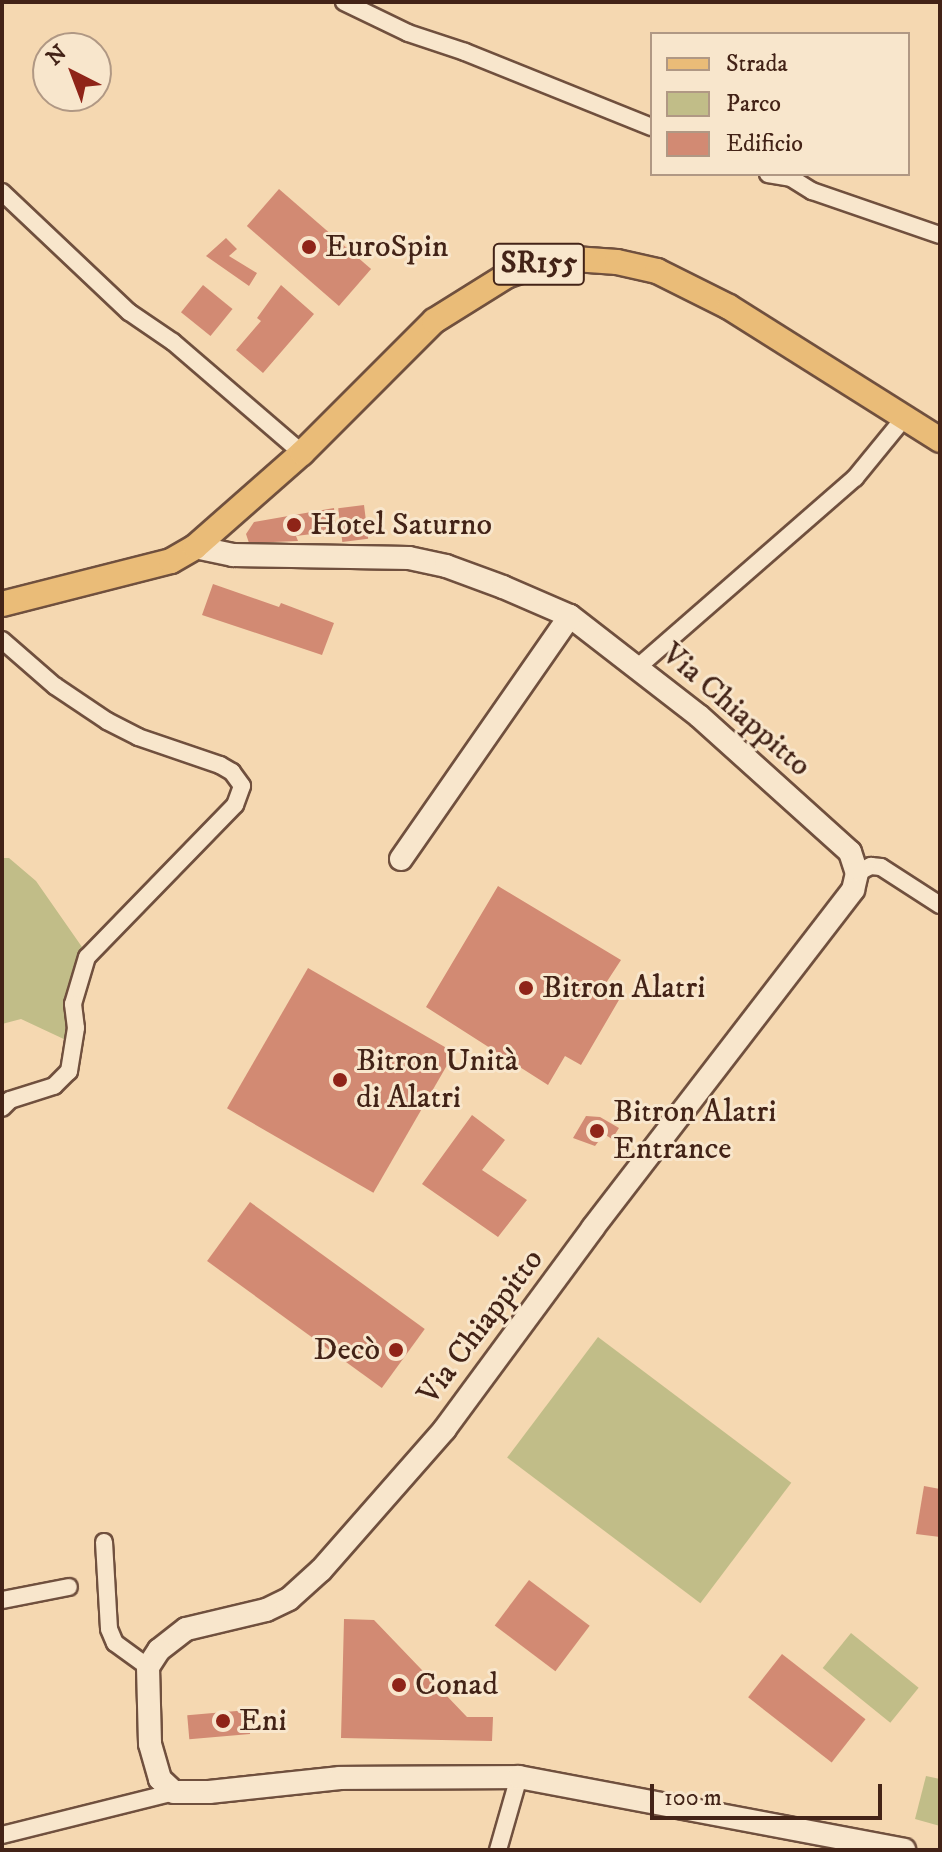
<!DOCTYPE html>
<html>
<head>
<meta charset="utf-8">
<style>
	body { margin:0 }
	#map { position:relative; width:942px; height:1852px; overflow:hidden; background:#f5d8b1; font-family:"IM FELL DW Pica",serif }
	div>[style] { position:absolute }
	.green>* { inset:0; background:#c1bd88; transform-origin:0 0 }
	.building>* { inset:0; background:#d28a73; transform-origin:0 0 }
	.roads { filter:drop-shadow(2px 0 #70503e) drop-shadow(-2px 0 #70503e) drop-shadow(0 2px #70503e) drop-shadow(0 -2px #70503e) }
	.street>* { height:16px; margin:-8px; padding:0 8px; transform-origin:8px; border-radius:8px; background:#f8e6cc }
	.secondary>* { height:22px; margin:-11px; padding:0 11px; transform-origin:11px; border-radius:11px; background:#f8e6cc }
	.primary>* { height:24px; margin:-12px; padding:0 12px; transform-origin:12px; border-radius:12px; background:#eabc78 }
	.dots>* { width:22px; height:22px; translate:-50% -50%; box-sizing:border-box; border:4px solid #f8e6cc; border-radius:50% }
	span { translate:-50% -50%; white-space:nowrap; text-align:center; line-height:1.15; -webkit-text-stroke:6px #f8e6cc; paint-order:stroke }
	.shield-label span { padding:2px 6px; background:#f8e6cc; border:2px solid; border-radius:6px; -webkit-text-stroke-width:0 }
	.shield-label { font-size:30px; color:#432317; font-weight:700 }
	.poi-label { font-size:32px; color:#432317 }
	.left { translate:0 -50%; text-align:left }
	.right { translate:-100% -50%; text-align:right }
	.street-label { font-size:32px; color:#432317 }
	.frame { position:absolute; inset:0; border:4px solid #432317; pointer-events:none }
	.legend { position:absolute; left:650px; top:32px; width:260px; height:144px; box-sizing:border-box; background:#f8e6cc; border:2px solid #b09884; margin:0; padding:10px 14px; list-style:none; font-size:24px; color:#432317 }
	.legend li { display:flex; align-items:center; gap:16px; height:40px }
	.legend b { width:40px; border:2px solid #b09884 }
	.north { position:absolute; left:32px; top:32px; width:80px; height:80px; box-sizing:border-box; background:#f8e6cc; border:2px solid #b09884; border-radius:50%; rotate:318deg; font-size:22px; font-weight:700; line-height:32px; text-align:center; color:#432317 }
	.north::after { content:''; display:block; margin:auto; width:28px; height:36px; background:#8f2418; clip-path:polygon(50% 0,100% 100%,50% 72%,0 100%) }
	.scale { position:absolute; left:650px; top:1784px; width:232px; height:36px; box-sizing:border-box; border:4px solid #432317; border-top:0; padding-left:10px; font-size:24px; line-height:28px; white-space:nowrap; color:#432317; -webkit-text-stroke:6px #f8e6cc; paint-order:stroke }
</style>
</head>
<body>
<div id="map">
	<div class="green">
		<i style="clip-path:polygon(2px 858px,9px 858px,36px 881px,82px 947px,67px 988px,68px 1041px,21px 1019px,2px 1024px)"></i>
		<i style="left:598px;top:1337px;width:242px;height:151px;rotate:37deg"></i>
		<i style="left:851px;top:1633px;width:87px;height:45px;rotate:39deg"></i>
		<i style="clip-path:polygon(926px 1776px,940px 1779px,940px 1826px,915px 1819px)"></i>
	</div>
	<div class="building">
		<i style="left:279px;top:189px;width:122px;height:49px;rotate:41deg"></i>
		<i style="clip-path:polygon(226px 238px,237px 249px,229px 256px,257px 273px,249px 286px,206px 256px)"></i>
		<i style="left:203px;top:285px;width:38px;height:35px;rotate:39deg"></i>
		<i style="clip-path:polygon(281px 285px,314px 314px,263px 373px,236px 350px,261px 321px,257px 318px)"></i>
		<i style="left:364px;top:505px;width:34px;height:26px;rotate:83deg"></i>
		<i style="clip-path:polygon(334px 508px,336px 531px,296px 536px,298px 541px,249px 543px,246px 534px,254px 522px)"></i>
		<i style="clip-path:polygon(213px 584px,279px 607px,281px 603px,334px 623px,322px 655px,202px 615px)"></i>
		<i style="clip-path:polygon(498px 886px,621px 960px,606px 983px,623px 993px,581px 1065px,565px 1056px,548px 1085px,426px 1007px)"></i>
		<i style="left:308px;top:968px;width:169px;height:162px;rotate:30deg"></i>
		<i style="clip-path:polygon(472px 1115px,505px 1140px,482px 1170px,527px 1200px,498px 1237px,422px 1184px)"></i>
		<i style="clip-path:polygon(586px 1116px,600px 1117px,619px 1128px,612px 1139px,604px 1134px,595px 1146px,573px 1138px)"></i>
		<i style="left:250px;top:1202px;width:216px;height:73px;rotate:36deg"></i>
		<i style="clip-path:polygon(924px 1486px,940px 1489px,940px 1537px,916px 1534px)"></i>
		<i style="left:529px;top:1580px;width:76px;height:57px;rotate:37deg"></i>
		<i style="clip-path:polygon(344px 1619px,374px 1620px,467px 1717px,493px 1717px,492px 1741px,341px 1738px)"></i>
		<i style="left:782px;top:1654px;width:106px;height:55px;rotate:38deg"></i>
		<i style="left:248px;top:1710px;width:24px;height:61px;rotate:85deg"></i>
	</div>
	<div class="roads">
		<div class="street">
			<i style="left:344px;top:2px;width:71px;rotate:25.8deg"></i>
			<i style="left:408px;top:33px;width:60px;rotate:18.4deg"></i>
			<i style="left:465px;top:52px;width:201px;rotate:21.9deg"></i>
			<i style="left:768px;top:174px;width:23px;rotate:10deg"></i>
			<i style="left:791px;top:178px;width:25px;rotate:32deg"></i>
			<i style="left:812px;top:191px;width:135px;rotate:19deg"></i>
			<i style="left:2px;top:192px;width:175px;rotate:43.4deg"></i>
			<i style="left:129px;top:312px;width:53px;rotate:34.3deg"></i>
			<i style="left:173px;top:342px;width:170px;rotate:40.7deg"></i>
			<i style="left:2px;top:640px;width:70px;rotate:41deg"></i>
			<i style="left:55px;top:686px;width:63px;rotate:33.9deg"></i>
			<i style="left:107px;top:721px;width:35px;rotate:27deg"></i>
			<i style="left:138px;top:737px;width:87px;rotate:18.9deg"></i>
			<i style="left:220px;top:765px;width:14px;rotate:30deg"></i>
			<i style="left:232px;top:772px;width:17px;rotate:54deg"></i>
			<i style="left:242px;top:786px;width:20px;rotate:110deg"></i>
			<i style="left:235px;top:805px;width:212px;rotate:134.2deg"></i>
			<i style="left:87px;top:957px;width:49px;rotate:106.6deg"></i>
			<i style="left:73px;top:1004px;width:24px;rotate:83deg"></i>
			<i style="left:76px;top:1028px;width:44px;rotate:99.2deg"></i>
			<i style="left:69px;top:1071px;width:21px;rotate:135deg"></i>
			<i style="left:54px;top:1086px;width:46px;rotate:162.3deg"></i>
			<i style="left:10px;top:1100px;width:11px;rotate:135deg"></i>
			<i style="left:638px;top:667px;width:288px;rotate:-41.1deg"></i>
			<i style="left:855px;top:478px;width:79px;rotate:-50.7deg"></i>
			<i style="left:857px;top:873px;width:16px;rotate:-27deg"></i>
			<i style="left:871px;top:866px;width:10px;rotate:6deg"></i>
			<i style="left:881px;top:867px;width:70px;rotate:32.8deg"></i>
			<i style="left:104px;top:1542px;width:87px;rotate:86.7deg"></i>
			<i style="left:109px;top:1629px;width:15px;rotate:67deg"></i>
			<i style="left:115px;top:1643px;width:41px;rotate:36deg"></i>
			<i style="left:2px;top:1600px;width:68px;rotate:-11deg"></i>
			<i style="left:2px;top:1835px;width:177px;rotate:-14deg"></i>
			<i style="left:498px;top:1850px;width:76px;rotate:-74deg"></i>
		</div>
		<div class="secondary">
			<i style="left:195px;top:547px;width:39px;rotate:12deg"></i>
			<i style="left:233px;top:555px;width:176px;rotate:1deg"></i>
			<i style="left:409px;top:558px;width:38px;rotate:12deg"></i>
			<i style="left:446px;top:566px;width:61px;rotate:20.2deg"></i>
			<i style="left:503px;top:587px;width:73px;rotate:23.4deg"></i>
			<i style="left:570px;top:616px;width:163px;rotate:37.8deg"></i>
			<i style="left:699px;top:716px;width:203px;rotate:42deg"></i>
			<i style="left:850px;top:852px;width:22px;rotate:72deg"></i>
			<i style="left:857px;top:873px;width:17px;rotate:103deg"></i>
			<i style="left:853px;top:890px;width:426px;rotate:127.6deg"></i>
			<i style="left:593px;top:1228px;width:250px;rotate:126.4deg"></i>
			<i style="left:445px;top:1429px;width:188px;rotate:131.3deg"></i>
			<i style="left:321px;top:1570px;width:43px;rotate:137.8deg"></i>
			<i style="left:289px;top:1599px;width:25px;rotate:154deg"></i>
			<i style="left:266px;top:1610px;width:82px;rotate:166.6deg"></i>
			<i style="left:186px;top:1629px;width:34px;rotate:142deg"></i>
			<i style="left:159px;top:1650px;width:20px;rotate:123deg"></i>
			<i style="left:148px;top:1667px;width:77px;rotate:88.5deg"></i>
			<i style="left:150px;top:1744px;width:36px;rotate:74deg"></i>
			<i style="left:160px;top:1779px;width:19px;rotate:43deg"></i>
			<i style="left:174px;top:1792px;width:35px"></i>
			<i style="left:209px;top:1792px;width:132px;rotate:-6.1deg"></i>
			<i style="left:340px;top:1778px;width:179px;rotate:-0.3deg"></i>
			<i style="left:519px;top:1777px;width:392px;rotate:10.7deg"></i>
			<i style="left:401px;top:859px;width:296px;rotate:-55.2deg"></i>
		</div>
		<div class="primary">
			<i style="left:2px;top:604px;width:174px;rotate:-14.3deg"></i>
			<i style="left:171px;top:561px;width:28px;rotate:-30deg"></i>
			<i style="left:195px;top:547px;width:142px;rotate:-41.3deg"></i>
			<i style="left:302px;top:453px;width:187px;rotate:-45deg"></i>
			<i style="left:434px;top:321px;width:85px;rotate:-32deg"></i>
			<i style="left:506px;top:276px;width:34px;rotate:-19deg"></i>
			<i style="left:538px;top:265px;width:36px;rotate:-9deg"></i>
			<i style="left:574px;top:259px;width:43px;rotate:4deg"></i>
			<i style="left:617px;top:262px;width:41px;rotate:12.7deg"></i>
			<i style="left:657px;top:271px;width:80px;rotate:26.6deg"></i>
			<i style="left:729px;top:307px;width:249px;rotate:32.2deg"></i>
		</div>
	</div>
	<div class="dots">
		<i style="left:309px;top:247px;background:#8f2418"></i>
		<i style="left:294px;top:525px;background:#8f2418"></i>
		<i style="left:526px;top:988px;background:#8f2418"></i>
		<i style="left:340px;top:1080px;background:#8f2418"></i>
		<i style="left:597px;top:1131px;background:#8f2418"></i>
		<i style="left:396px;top:1350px;background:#8f2418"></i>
		<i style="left:399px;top:1685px;background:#8f2418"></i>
		<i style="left:223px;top:1721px;background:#8f2418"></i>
	</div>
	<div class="shield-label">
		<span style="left:539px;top:264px">SR155</span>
	</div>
	<div class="poi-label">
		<span class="left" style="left:325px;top:247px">EuroSpin</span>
		<span class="left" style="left:310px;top:525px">Hotel Saturno</span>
		<span class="left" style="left:542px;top:988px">Bitron Alatri</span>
		<span class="left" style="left:356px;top:1080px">Bitron Unità<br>di Alatri</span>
		<span class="left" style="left:613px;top:1131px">Bitron Alatri<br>Entrance</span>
		<span class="right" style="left:380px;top:1350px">Decò</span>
		<span class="left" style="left:415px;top:1685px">Conad</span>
		<span class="left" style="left:239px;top:1721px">Eni</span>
	</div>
	<div class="street-label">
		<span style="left:736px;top:710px;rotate:41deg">Via Chiappitto</span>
		<span style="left:481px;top:1327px;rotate:-53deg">Via Chiappitto</span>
	</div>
	<div class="frame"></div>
	<ul class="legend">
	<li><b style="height:10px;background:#eabc78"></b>Strada</li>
	<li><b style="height:22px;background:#c1bd88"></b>Parco</li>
	<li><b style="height:22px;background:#d28a73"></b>Edificio</li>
	</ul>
	<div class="north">N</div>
	<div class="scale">100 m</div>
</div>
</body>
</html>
